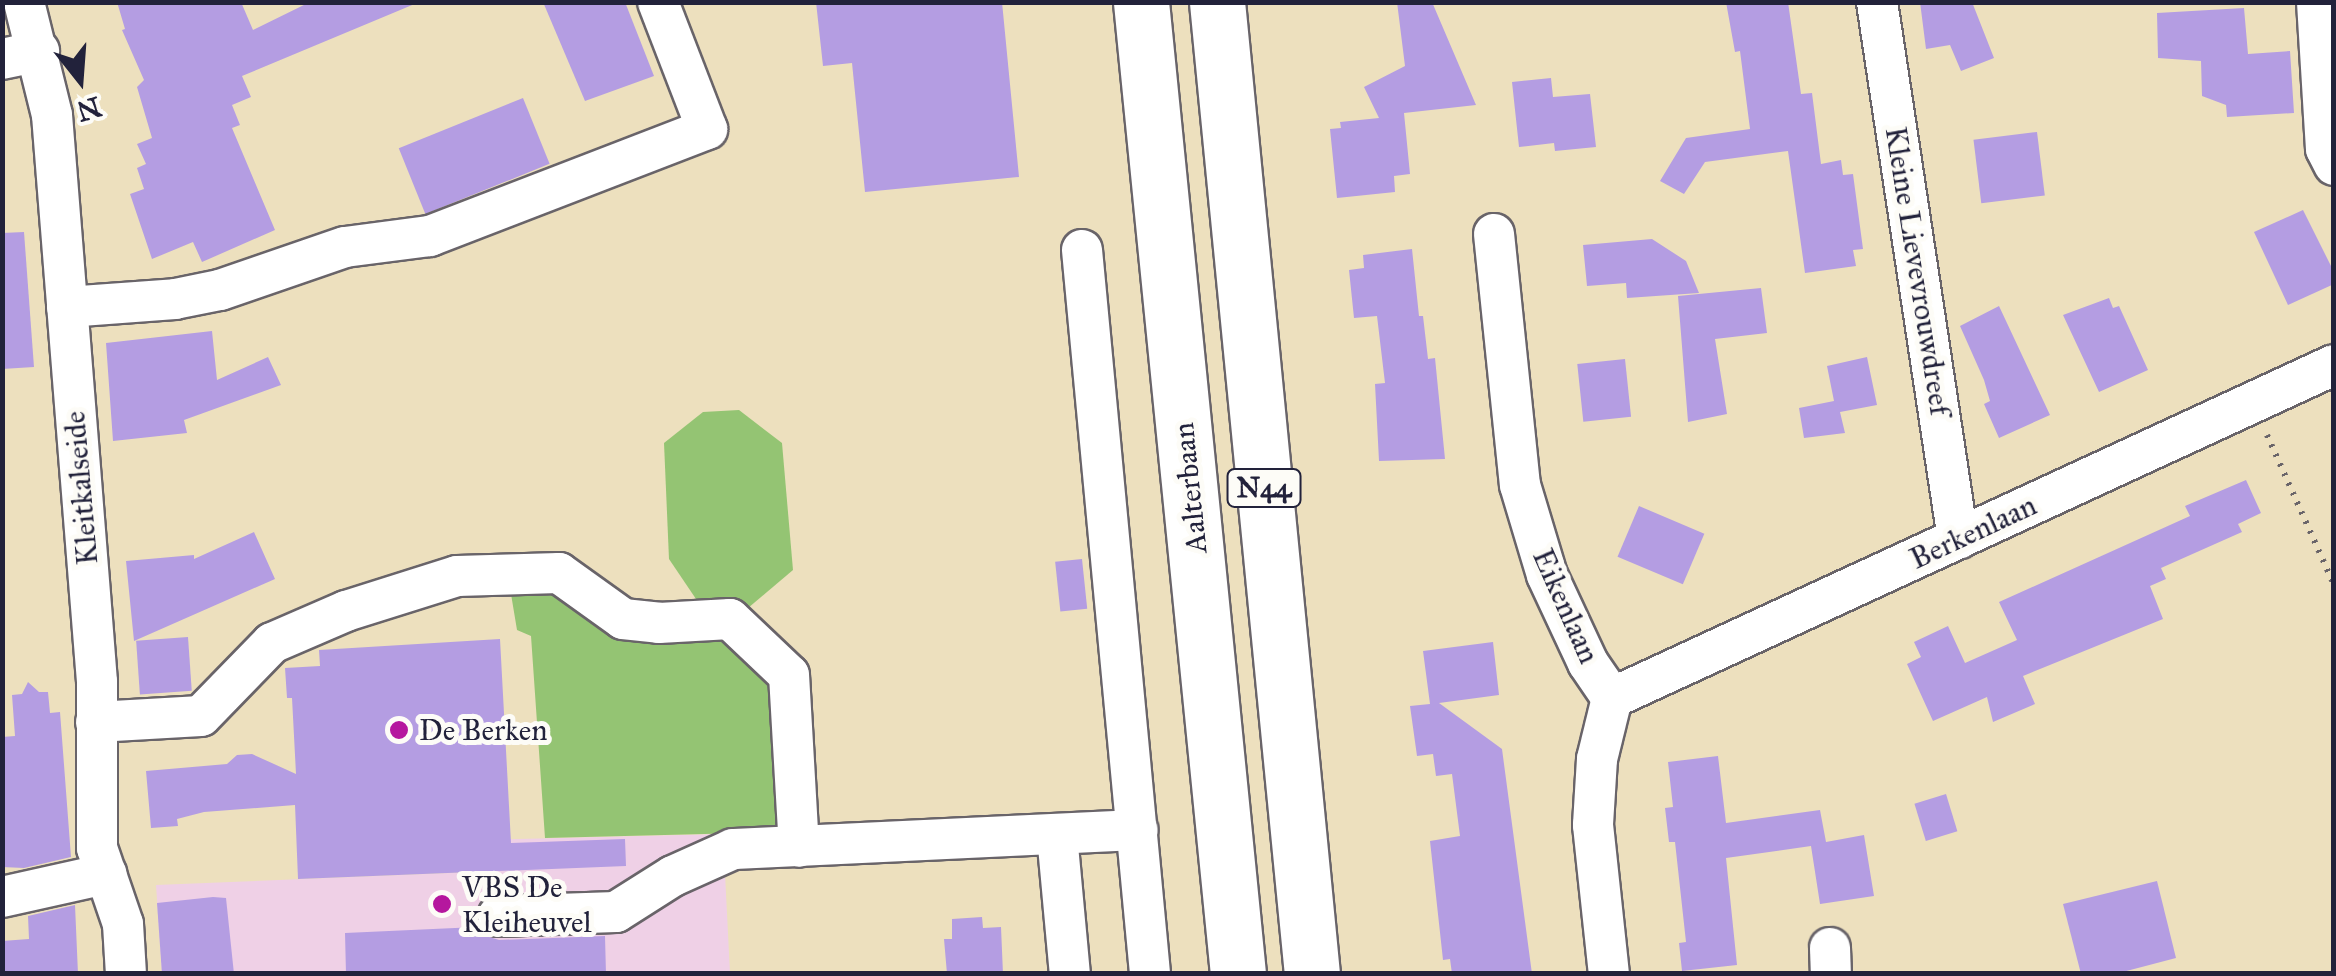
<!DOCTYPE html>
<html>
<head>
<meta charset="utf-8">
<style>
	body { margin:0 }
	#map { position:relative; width:2336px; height:976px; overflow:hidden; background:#ede0be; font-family:"IM FELL Great Primer",serif }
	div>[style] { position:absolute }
	.built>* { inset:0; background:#efd0e6 }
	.green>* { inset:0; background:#94c473 }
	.building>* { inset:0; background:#b49de2; transform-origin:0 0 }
	.path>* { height:6px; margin-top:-3px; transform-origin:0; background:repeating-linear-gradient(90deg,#696469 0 2.5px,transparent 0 10.5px) }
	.roads { filter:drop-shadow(2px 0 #696469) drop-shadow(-2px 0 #696469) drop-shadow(0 2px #696469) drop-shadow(0 -2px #696469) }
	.minor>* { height:40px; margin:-20px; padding:0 20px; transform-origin:20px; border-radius:20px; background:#fff }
	.highway>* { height:55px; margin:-27.5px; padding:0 27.5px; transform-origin:27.5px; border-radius:27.5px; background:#fff }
	.dots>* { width:28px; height:28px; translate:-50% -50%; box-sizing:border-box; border:5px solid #fdfcf7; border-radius:50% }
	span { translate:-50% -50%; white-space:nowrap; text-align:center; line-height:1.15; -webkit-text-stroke:10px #fdfcf7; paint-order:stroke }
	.shield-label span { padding:2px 8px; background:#fdfcf7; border:2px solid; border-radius:8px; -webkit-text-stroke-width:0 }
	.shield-label { font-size:28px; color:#22223b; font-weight:700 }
	.street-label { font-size:30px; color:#22223b }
	.poi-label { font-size:30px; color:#22223b }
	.left { translate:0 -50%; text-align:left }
	.frame { position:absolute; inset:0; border:5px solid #22223b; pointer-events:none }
	.north { position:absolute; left:30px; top:30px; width:100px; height:100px; -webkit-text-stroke:8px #fdfcf7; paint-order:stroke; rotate:163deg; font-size:28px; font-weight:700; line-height:40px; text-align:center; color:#22223b }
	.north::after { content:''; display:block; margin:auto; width:35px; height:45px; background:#22223b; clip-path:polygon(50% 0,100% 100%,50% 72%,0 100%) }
</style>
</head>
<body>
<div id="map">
	<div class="built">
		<i style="clip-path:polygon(723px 834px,730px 973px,162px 973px,156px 885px,475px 872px,474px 840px)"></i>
	</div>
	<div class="green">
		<i style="clip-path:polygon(739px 410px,782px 443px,793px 570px,748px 608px,696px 599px,669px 559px,664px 443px,703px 412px)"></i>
		<i style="clip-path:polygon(559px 591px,607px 633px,659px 639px,725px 636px,776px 687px,783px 832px,545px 838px,531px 636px,517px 630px,511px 594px)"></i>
	</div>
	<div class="building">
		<i style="clip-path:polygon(117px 2px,241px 2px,253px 30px,310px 2px,417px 3px,242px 76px,251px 97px,232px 105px,240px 125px,232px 128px,275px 230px,202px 262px,193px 242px,152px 259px,130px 194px,144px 189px,137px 168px,146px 164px,137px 144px,152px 138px,137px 87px,144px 80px,122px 30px,125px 29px)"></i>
		<i style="clip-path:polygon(543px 2px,625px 2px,654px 76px,585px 101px)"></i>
		<i style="clip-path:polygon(816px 2px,1002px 2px,1019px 177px,865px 192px,852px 63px,823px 66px)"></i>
		<i style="clip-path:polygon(1397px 2px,1432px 2px,1476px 105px,1404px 113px,1410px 174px,1394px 176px,1395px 192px,1337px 198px,1330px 129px,1341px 128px,1340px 122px,1379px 118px,1364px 87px,1405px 66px)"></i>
		<i style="clip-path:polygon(1726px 2px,1788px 2px,1801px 94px,1812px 93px,1821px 164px,1841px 160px,1843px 175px,1853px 174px,1863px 249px,1853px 250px,1856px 266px,1805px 273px,1788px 151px,1705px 162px,1684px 194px,1660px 181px,1686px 138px,1750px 129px,1740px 51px,1735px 52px)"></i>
		<i style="clip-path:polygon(1920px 2px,1972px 2px,1994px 58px,1961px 71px,1950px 45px,1926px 49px)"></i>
		<i style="clip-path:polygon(2244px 8px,2248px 54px,2290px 51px,2294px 113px,2227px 117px,2226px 105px,2202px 96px,2201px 61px,2158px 58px,2157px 13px)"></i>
		<i style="clip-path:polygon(1551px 78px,1553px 97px,1590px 94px,1596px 147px,1555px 151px,1554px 143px,1519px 147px,1512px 82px)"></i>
		<i style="left:523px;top:98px;width:71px;height:134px;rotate:68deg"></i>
		<i style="left:2037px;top:132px;width:64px;height:64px;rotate:83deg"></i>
		<i style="clip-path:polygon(2303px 210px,2334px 272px,2334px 284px,2288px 305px,2254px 232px)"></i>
		<i style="clip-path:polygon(24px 232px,34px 367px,2px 369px,2px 233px)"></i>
		<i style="clip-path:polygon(1652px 239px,1686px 261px,1699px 293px,1627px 298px,1626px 283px,1587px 286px,1583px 245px)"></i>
		<i style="clip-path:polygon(1412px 249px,1419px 316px,1423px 316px,1428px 359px,1435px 358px,1445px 459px,1379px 461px,1375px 384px,1385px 383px,1377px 316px,1354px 318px,1349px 270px,1364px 268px,1363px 255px)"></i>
		<i style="clip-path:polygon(1761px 288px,1767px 333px,1715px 339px,1727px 414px,1688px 422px,1678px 296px)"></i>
		<i style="clip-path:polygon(2109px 298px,2113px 308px,2119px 306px,2148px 370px,2099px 392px,2063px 315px)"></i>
		<i style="clip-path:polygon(1999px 306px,2050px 415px,1999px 438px,1984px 404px,1990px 401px,1984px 380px,1960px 326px)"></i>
		<i style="clip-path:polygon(212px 331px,217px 380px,268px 357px,281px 385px,184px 420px,187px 433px,113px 441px,106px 343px)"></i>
		<i style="clip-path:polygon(1867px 357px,1877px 405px,1840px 412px,1845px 433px,1804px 438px,1799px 408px,1834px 401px,1827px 366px)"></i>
		<i style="left:1625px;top:359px;width:58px;height:48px;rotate:84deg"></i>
		<i style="clip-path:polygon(2246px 480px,2261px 513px,2238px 524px,2242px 532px,2161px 568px,2166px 579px,2150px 586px,2163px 619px,2023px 676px,2035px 704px,1993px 722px,1987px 697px,1933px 721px,1907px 664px,1921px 657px,1914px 642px,1948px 626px,1965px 663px,2017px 640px,1999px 602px,2190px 516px,2185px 506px)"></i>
		<i style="left:1639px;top:506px;width:71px;height:55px;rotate:23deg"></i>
		<i style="clip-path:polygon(254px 532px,275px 579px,134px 641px,126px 561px,194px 555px,194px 559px)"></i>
		<i style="left:1082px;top:559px;width:50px;height:27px;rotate:84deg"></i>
		<i style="left:188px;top:637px;width:54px;height:52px;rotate:86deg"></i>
		<i style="clip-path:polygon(500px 639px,511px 843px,625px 839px,626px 866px,298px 879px,295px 805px,204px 812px,177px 819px,178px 826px,151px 828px,146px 771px,227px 764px,237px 755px,252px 754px,296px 774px,292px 698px,287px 698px,285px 668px,320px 666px,319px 650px)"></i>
		<i style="clip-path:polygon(1493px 642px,1499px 695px,1439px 703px,1502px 749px,1532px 974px,1452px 974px,1450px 959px,1443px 960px,1430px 841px,1460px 836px,1452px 774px,1436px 776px,1433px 754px,1417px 756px,1410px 706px,1430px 704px,1423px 651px)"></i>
		<i style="clip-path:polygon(28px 682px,39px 692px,48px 692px,50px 713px,60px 712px,71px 857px,24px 868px,2px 867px,2px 737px,15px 736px,12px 695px,22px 694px)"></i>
		<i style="clip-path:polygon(1718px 756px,1726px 823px,1820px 810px,1826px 842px,1864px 835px,1874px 896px,1820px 904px,1811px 846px,1726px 858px,1737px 965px,1682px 971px,1679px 943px,1686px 942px,1675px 842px,1669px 842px,1665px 808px,1673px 807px,1668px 762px)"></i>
		<i style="left:1946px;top:794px;width:39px;height:33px;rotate:73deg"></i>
		<i style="clip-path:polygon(2157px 881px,2176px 958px,2115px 974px,2081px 974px,2063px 904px)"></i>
		<i style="clip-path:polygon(213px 897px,226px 898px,234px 974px,162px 974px,157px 903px)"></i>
		<i style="clip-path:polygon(75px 905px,78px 974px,2px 974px,2px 941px,29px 939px,28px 916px)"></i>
		<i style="clip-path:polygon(982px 917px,983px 928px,1001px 927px,1003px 974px,947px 974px,944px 939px,952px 939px,952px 919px)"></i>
		<i style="clip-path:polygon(477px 927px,486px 936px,499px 940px,605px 936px,606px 974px,346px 974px,345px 933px)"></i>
	</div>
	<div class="path">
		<i style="left:2267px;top:435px;width:164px;rotate:65.9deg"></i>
	</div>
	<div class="roads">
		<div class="minor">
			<i style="left:24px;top:2px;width:116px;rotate:76.1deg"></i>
			<i style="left:52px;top:115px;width:569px;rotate:85.46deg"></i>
			<i style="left:97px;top:682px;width:166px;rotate:90deg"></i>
			<i style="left:97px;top:848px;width:80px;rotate:71.1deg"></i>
			<i style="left:123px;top:924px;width:50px;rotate:86.6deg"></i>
			<i style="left:1877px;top:2px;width:543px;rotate:81.42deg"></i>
			<i style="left:2317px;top:2px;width:147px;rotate:86.5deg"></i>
			<i style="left:2326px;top:149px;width:18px;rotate:63deg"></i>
			<i style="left:2px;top:59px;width:38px;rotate:-12deg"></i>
			<i style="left:1494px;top:234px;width:252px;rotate:84.1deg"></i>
			<i style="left:1520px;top:485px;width:94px;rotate:73.3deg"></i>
			<i style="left:1547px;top:575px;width:97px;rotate:65deg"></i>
			<i style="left:1588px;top:663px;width:42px;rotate:55.6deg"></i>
			<i style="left:1612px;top:698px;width:63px;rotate:103.8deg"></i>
			<i style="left:1597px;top:759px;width:66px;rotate:93.5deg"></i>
			<i style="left:1593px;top:825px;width:150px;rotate:83.9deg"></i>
			<i style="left:1082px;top:250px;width:727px;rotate:84.63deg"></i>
			<i style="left:67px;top:307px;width:108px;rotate:-4.2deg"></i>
			<i style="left:175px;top:299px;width:46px;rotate:-11.3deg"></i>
			<i style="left:220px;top:290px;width:132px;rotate:-19deg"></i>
			<i style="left:345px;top:247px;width:86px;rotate:-7.4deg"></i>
			<i style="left:430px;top:236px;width:297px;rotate:-21.1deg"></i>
			<i style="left:707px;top:129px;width:136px;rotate:-111.1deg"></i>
			<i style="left:1612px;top:698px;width:795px;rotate:-24.76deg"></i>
			<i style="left:96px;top:722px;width:105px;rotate:-3.3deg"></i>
			<i style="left:201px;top:716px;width:102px;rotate:-45.8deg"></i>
			<i style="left:272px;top:643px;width:81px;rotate:-23.4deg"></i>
			<i style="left:346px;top:611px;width:116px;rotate:-17.5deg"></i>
			<i style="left:457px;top:576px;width:102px;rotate:-1.7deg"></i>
			<i style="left:559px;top:573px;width:79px;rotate:35.7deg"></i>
			<i style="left:623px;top:619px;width:36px;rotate:6deg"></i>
			<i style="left:659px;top:623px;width:71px;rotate:-3.2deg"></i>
			<i style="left:730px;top:619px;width:81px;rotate:43.5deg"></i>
			<i style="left:789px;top:675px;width:172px;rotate:86.7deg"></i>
			<i style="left:1057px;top:835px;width:140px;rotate:84.7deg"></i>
			<i style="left:2px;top:897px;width:107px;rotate:-12.5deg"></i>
			<i style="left:498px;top:916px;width:118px;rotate:-1.9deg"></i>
			<i style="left:616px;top:912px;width:67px;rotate:-32.3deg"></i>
			<i style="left:673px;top:876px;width:66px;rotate:-24.2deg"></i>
			<i style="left:733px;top:849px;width:405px;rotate:-2.7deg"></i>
			<i style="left:1830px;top:948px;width:26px;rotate:88deg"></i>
		</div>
		<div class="highway">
			<i style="left:1141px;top:2px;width:977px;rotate:84.3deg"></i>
			<i style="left:1217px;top:2px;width:977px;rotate:84.42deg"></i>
		</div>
	</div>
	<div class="dots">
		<i style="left:399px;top:730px;background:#b5179e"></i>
		<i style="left:442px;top:904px;background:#b5179e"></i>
	</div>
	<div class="shield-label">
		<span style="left:1264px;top:488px">N44</span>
	</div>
	<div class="street-label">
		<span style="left:1918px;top:271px;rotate:81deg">Kleine Lievevrouwdreef</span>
		<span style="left:81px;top:488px;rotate:-95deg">Kleitkalseide</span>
		<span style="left:1190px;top:488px;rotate:-96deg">Aalterbaan</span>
		<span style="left:1973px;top:532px;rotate:-25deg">Berkenlaan</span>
		<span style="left:1566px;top:606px;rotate:66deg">Eikenlaan</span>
	</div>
	<div class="poi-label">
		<span class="left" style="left:419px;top:730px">De Berken</span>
		<span class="left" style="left:462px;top:904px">VBS De<br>Kleiheuvel</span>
	</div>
	<div class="frame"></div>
	<div class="north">N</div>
</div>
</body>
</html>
